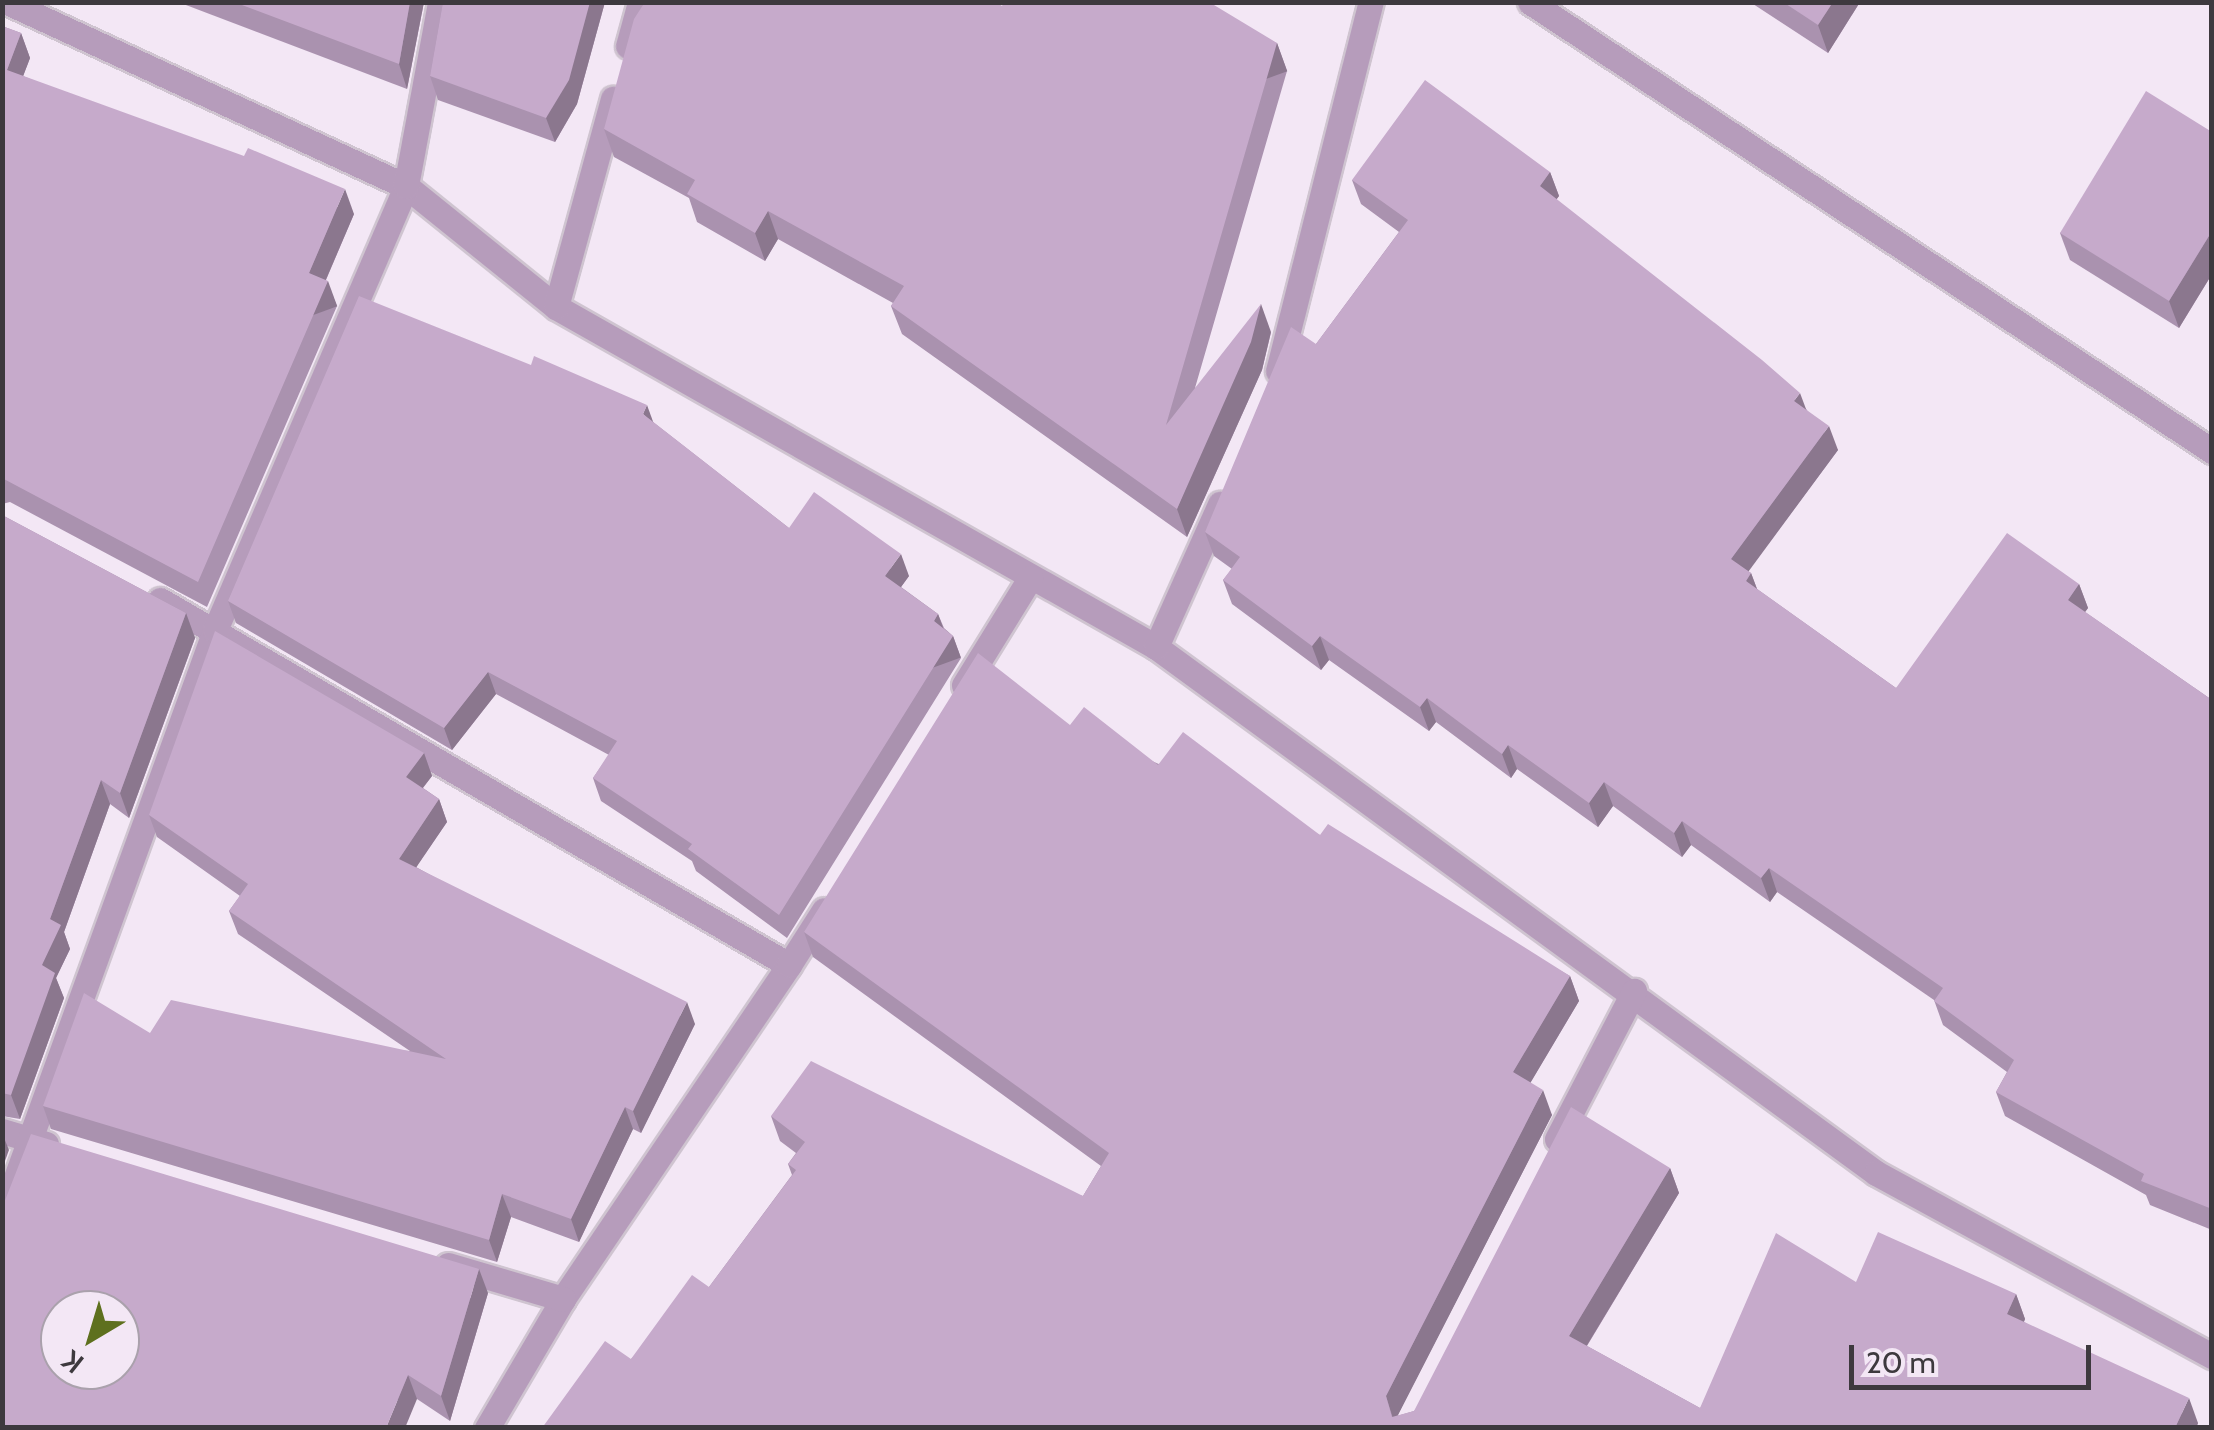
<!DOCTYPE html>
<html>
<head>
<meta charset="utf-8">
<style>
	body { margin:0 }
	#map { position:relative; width:2214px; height:1430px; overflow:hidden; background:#f3e7f5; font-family:Cabin,sans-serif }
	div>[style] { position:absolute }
	.roads { filter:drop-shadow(2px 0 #cfc4d0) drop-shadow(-2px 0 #cfc4d0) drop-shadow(0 2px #cfc4d0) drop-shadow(0 -2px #cfc4d0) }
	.minor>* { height:25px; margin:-12.5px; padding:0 12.5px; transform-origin:12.5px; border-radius:12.5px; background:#b69cbb }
	.wall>* { inset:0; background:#aa92af }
	.shaded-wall>* { inset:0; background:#8b778e; transform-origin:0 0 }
	.building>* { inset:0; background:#c6aacb }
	span { translate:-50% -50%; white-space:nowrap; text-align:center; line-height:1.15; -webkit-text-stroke:8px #f3e7f5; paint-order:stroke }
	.frame { position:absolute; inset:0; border:5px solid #3d393e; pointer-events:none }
	.north { position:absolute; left:40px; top:1290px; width:100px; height:100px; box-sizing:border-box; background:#f3e7f5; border:2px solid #aaa1ac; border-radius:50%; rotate:218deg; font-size:28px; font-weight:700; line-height:40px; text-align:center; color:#3d393e }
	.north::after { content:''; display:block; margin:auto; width:35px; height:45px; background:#5e701e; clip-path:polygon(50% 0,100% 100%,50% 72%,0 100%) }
	.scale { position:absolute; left:1849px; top:1345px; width:242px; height:45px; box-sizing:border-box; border:5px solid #3d393e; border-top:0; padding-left:12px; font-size:30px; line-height:35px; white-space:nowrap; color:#3d393e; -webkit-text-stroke:8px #f3e7f5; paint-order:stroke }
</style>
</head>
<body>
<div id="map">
	<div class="roads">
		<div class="minor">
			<i style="left:7px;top:2px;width:439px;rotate:24.8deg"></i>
			<i style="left:406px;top:186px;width:193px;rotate:38.9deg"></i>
			<i style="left:556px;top:307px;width:690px;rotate:29.54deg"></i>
			<i style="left:1156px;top:647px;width:892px;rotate:36.15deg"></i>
			<i style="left:1876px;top:1173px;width:383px;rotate:28.6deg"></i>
			<i style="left:1530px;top:2px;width:817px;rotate:33.36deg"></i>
			<i style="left:628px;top:46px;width:46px;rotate:-74.7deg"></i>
			<i style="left:556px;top:307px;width:216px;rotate:-74.7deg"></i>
			<i style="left:1278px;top:371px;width:381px;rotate:-75.9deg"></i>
			<i style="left:160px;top:600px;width:727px;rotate:30.13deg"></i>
			<i style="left:789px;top:965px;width:403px;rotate:124.1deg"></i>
			<i style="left:563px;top:1299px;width:150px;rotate:120.5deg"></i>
			<i style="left:1156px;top:647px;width:157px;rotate:-65.9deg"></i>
			<i style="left:964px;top:685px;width:126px;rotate:-58.3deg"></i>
			<i style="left:789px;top:965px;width:65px;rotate:-57.5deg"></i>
			<i style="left:2px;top:1131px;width:46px;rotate:16.5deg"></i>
			<i style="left:1557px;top:1139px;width:167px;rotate:-62.5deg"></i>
			<i style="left:2px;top:1216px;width:624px;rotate:-70.02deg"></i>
			<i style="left:215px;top:630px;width:483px;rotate:-66.7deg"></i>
			<i style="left:406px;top:186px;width:187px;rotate:-79.5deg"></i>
			<i style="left:448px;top:1265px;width:120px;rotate:16.5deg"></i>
		</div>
	</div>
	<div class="wall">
		<i style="clip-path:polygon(178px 2px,424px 2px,407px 89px)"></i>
		<i style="clip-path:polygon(443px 2px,605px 2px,577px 104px,555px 142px,438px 100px,430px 76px)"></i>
		<i style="clip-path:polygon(1750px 2px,1860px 2px,1828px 53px)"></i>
		<i style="clip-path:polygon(1002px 6px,1277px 43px,1287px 71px,1195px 388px,1271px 332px,1262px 370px,1187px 537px,902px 334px,891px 306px,893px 303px,778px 239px,765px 261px,697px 222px,689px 198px,614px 157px,604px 129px)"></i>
		<i style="clip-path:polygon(2px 26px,21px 33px,30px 58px,23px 76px,354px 214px,326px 280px,337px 306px,207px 607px,10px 502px,2px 504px)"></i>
		<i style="clip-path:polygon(2212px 132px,2212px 274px,2179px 328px,2070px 260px,2060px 233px)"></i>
		<i style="clip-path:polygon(1550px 172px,1559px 196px,1556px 200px,1806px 409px,1838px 450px,1748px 571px,1751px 573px,1757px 589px,1896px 688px,2079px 584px,2088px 608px,2085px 612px,2212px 700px,2212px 1230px,2150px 1205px,2146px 1195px,2005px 1116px,1996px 1092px,2007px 1072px,1943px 1025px,1934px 1000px,1777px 892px,1770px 902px,1691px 845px,1682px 857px,1613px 806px,1598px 827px,1517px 769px,1511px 778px,1436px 722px,1429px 731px,1329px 660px,1321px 670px,1232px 604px,1223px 580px,1232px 569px,1214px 556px,1205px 532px,1316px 344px,1399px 232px,1361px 204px,1352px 180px)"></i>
		<i style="clip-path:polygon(653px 422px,789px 528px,909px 576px,901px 587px,938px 614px,944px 628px,953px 636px,961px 658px,787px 938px,696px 871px,692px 861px,601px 801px,593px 778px,609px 755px,496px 694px,452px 750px,236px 623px,228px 601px)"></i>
		<i style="clip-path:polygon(2px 515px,186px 613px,195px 638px,129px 818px,110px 804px,64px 932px,70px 949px,56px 978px,64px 998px,20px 1119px,2px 1116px)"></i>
		<i style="clip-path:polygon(1070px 725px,1320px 835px,1570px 976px,1579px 1001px,1530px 1083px,1552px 1115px,1397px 1416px,1414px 1411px,1670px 1168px,1679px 1193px,1587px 1346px,1700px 1408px,1856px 1282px,2016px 1294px,2025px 1319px,2024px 1322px,2198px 1423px,2196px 1428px,542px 1428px,631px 1359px,709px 1287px,792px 1175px,788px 1164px,796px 1153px,780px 1141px,771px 1116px,1083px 1196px,1101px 1166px,813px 957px,804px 932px)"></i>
		<i style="clip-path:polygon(424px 753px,432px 776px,423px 788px,439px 799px,447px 822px,416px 867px,695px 1024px,641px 1133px,633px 1129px,579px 1242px,511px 1217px,497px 1262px,51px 1129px,43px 1106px,150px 1033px,410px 1051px,238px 934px,229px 911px,240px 896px,157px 837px,149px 815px)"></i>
		<i style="clip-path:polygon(488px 1293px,450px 1421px,417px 1399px,2px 1428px)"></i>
	</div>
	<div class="shaded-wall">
		<i style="clip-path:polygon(410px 2px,424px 2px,407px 89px,399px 64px)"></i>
		<i style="clip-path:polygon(590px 2px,605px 2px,577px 104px,555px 142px,546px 118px)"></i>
		<i style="clip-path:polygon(1833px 2px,1860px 2px,1828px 53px,1818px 25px)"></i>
		<i style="clip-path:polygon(21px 33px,30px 58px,16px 95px,7px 70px)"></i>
		<i style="left:1277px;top:43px;width:30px;height:398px;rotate:70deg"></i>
		<i style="clip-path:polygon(1550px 172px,1559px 196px,1548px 210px,1540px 186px)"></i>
		<i style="clip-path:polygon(345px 189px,354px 214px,318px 298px,309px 273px)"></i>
		<i style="clip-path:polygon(768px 211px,778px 239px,765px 261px,755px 233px)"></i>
		<i style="clip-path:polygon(2212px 231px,2212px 274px,2179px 328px,2169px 301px)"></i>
		<i style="left:328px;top:281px;width:27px;height:328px;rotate:70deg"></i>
		<i style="clip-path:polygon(1261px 304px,1271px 332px,1262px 370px,1187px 537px,1177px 509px)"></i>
		<i style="clip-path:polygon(1800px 393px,1809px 417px,1794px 401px)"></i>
		<i style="clip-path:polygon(647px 405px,655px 427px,643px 414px)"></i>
		<i style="clip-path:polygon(1829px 426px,1838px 450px,1740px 583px,1731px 559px)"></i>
		<i style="clip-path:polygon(901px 554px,909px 576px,893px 598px,885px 576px)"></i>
		<i style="clip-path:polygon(1751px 573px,1760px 597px,1746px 581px)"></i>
		<i style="clip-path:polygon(2079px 584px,2088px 608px,2076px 624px,2068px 600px)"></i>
		<i style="clip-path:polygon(186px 613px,195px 638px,129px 818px,120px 793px)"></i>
		<i style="clip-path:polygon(938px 614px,946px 636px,934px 621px)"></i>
		<i style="left:953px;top:636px;width:23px;height:329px;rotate:70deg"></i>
		<i style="clip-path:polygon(1320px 636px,1329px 660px,1321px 670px,1312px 646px)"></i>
		<i style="clip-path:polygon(488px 672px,496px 694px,452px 750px,444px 728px)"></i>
		<i style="clip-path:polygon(1427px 698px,1436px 722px,1429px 731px,1420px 707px)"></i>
		<i style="clip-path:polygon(1508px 745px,1517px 769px,1511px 778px,1502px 754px)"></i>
		<i style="clip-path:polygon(424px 753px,432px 776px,414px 799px,406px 777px)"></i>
		<i style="clip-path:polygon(101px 780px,110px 804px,64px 932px,70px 949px,56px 978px,64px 998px,20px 1119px,11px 1095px,42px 965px,50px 919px)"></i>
		<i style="clip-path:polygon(1604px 782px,1613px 806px,1598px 827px,1589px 803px)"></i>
		<i style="clip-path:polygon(439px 799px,447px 822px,407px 881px,399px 859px)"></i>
		<i style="clip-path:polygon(1682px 821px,1691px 845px,1682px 857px,1674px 833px)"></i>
		<i style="clip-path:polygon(1769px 868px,1777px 892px,1770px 902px,1761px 878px)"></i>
		<i style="clip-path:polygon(1570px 976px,1579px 1001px,1522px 1097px,1513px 1072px)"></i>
		<i style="clip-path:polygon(687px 1002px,695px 1024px,641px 1133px,633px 1111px)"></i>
		<i style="clip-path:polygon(1543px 1090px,1552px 1115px,1395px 1421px,1396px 1428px,1386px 1396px)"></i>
		<i style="clip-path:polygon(625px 1107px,633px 1129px,579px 1242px,571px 1219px)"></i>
		<i style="clip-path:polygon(2px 1133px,9px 1150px,2px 1169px)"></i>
		<i style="clip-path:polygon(1670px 1168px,1679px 1193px,1578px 1360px,1569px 1336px)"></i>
		<i style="clip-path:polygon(502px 1194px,511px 1217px,497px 1262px,489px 1240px)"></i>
		<i style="clip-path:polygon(479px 1269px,488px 1293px,450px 1421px,441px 1396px)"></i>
		<i style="clip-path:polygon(2016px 1294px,2025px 1319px,2016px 1339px,2007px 1314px)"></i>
		<i style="clip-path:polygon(408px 1375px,417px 1399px,405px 1428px,386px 1428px)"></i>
		<i style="clip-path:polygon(2189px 1398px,2198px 1423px,2196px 1428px,2175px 1428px)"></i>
	</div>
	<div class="building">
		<i style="clip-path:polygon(234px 2px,410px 2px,399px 64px)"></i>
		<i style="clip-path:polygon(443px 2px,590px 2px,569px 80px,546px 118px,430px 76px)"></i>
		<i style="clip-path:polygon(645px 2px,996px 2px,1002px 6px,1004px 2px,1209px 2px,1277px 43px,1166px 425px,1261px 304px,1251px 342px,1177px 509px,891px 306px,904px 286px,768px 211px,755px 233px,687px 194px,695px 180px,604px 129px,634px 19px)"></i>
		<i style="clip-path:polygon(1783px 2px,1833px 2px,1818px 25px)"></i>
		<i style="clip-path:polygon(2px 26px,21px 33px,7px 70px,244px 156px,248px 148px,345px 189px,309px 273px,328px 281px,198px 582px,2px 478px)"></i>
		<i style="clip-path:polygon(1425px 80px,1550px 172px,1540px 186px,1762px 360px,1800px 393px,1794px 401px,1829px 426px,1731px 559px,1751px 573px,1746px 581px,1896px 688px,2007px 533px,2079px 584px,2068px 600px,2212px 700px,2212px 1209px,2141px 1181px,2144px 1174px,1996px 1092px,2014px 1060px,1934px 1001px,1943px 988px,1769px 868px,1761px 878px,1682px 821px,1674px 833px,1604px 782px,1589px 803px,1508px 745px,1502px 754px,1427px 698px,1420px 707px,1320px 636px,1312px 646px,1223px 580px,1240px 557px,1205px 532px,1291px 327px,1316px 344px,1408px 220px,1352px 180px)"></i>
		<i style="clip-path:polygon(2146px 91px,2212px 132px,2212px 231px,2169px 301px,2060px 233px)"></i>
		<i style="clip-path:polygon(359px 296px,531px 365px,534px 356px,647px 405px,643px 414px,789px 528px,814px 492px,901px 554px,885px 576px,938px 614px,934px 621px,953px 636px,779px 915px,688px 849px,692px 844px,593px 778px,617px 741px,488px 672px,444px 728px,228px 601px)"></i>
		<i style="clip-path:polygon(2px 515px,186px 613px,120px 793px,101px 780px,50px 919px,61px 925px,42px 965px,55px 973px,11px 1095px,2px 1093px)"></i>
		<i style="clip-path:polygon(215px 631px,424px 753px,406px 777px,439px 799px,399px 859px,687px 1002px,633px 1111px,625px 1107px,571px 1219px,502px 1194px,489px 1240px,43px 1106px,84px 993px,150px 1033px,171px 1000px,446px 1059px,229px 911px,248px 884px,149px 815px)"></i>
		<i style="clip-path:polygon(978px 653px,1070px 725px,1084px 707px,1158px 765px,1183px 732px,1320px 835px,1328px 824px,1570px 976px,1513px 1072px,1543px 1090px,1386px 1396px,1392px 1417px,1414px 1411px,1571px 1107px,1670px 1168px,1569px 1336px,1700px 1408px,1776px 1233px,1856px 1282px,1878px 1232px,2016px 1294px,2007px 1314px,2189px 1398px,2175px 1428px,542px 1428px,605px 1341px,631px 1359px,692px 1275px,709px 1287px,796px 1170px,788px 1164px,805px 1142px,771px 1116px,811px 1061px,1083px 1196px,1109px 1153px,804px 932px)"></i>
		<i style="clip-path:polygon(evenodd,31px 1134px,479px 1269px,441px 1396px,408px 1375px,386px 1428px,2px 1428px,2px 1203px,4px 1203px,31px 1134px,60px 1310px,120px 1310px,120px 1370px,60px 1370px,60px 1310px)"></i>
	</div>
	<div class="frame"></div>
	<div class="north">K</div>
	<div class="scale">20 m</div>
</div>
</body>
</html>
